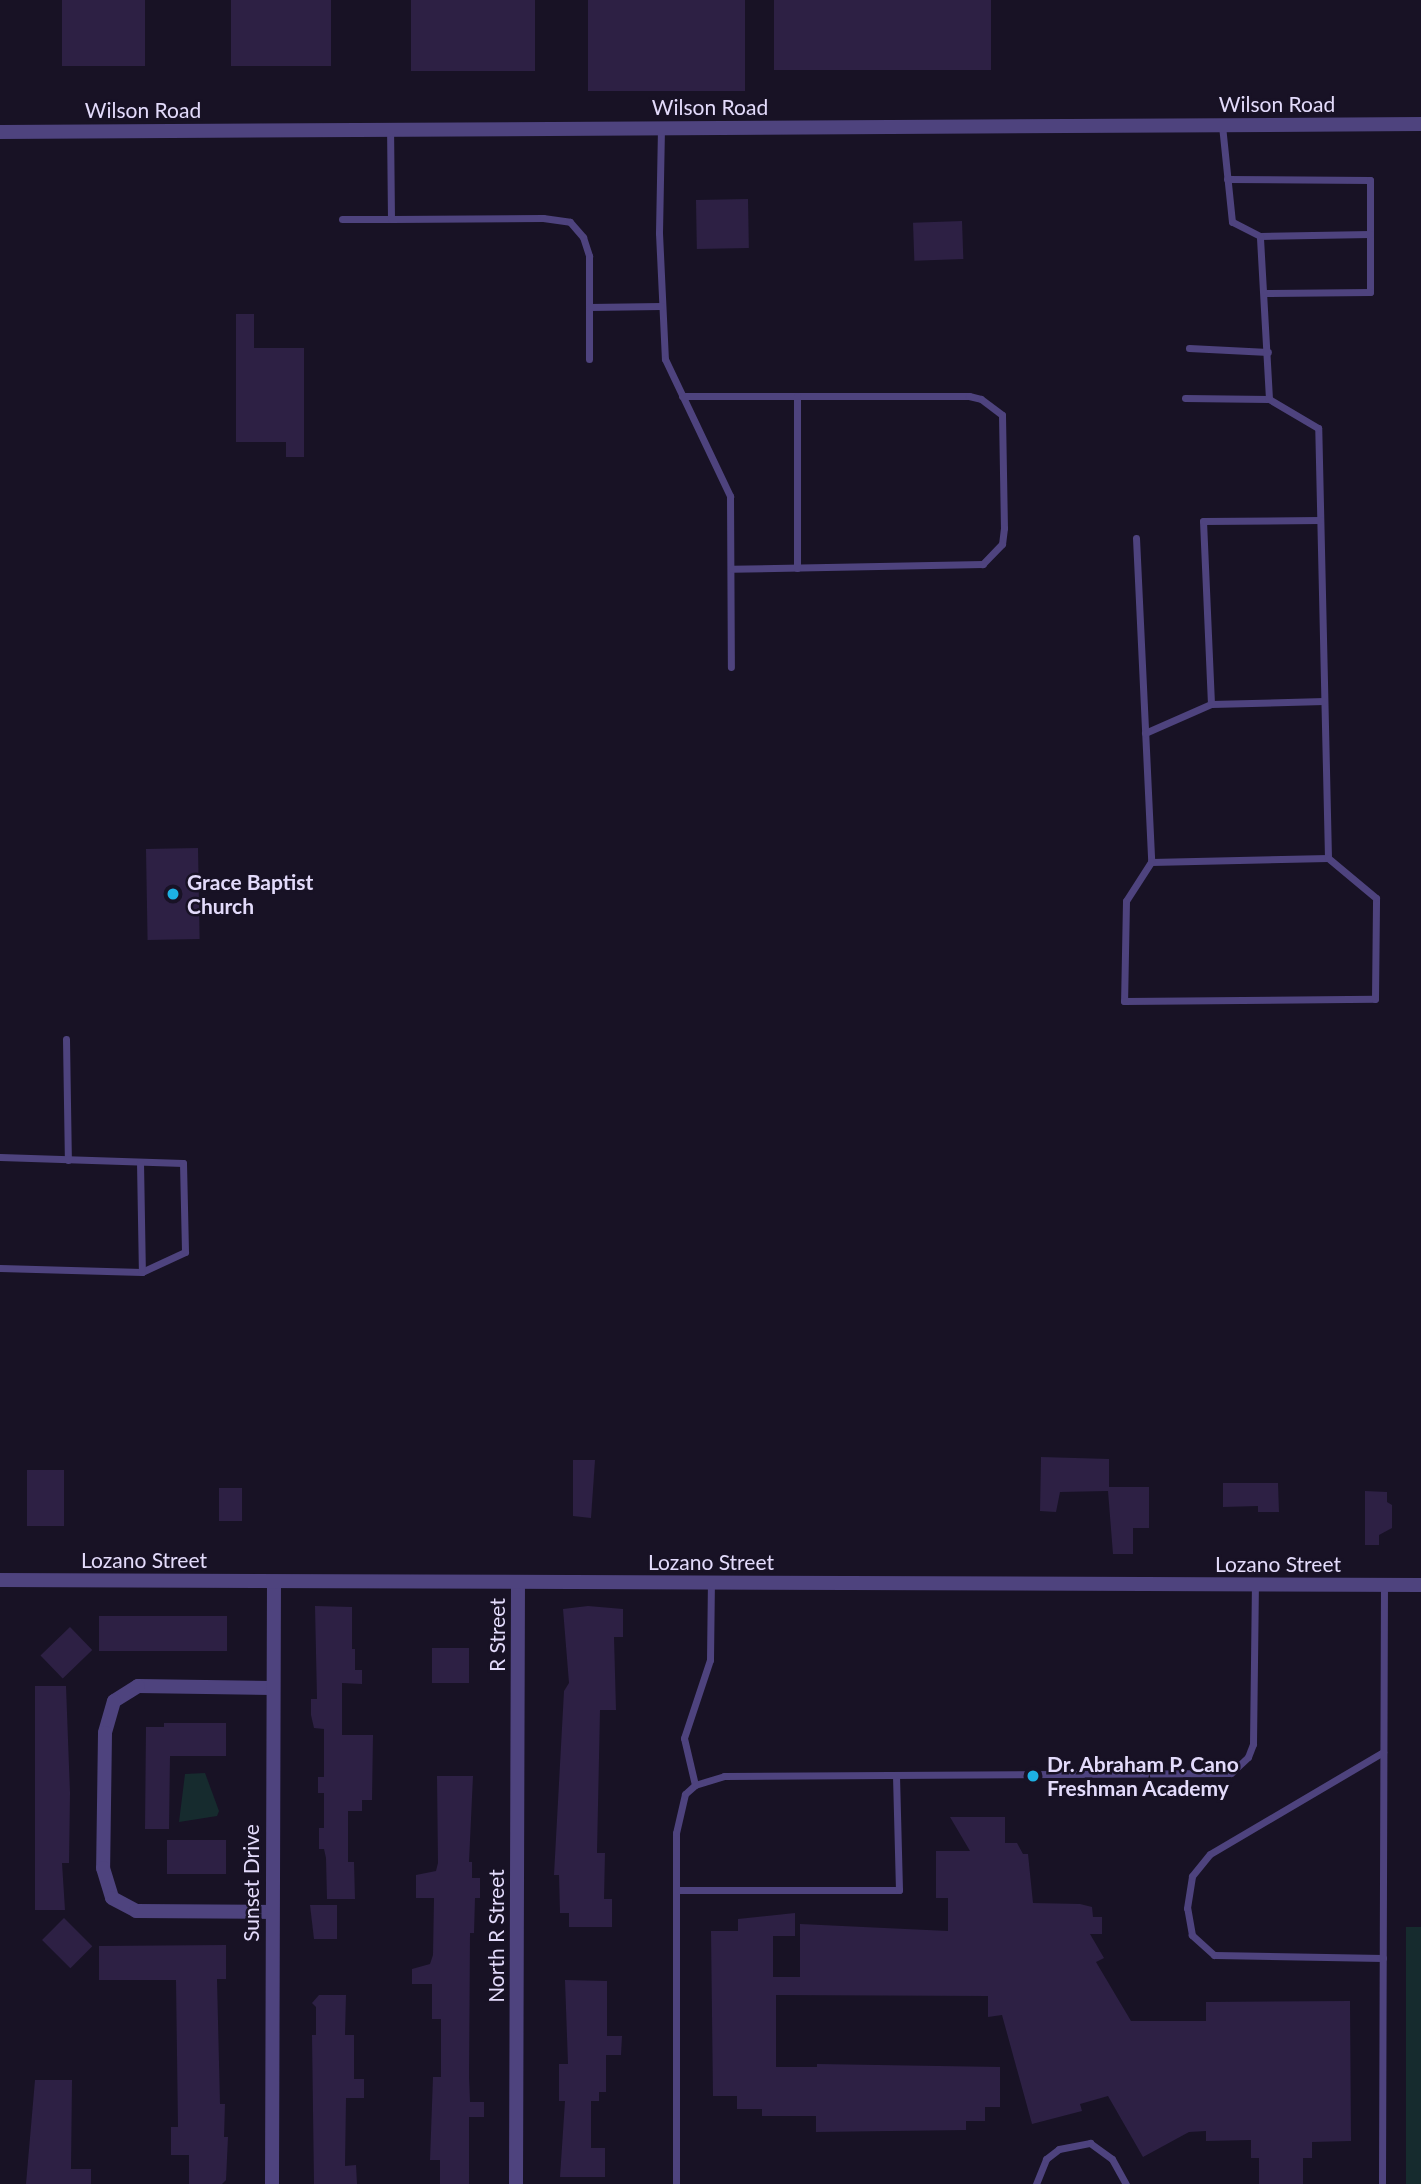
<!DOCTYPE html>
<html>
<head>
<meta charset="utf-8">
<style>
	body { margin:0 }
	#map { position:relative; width:1421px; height:2184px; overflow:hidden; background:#181225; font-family:Lato,sans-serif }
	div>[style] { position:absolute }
	.green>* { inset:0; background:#162b2e; transform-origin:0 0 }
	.building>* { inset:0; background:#2d2044; transform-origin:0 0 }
	.service>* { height:7px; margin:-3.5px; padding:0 3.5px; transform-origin:3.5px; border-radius:3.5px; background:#4e437e }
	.minor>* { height:14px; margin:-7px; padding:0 7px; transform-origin:7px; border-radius:7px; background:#4e437e }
	.tertiary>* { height:14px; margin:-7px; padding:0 7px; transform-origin:7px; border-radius:7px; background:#4e437e }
	.dots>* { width:19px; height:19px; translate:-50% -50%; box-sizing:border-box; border:4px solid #181225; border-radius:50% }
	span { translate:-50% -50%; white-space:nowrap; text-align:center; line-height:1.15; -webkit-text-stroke:5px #181225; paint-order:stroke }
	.street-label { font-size:21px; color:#e3dbfb }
	.poi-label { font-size:21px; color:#e3dbfb; font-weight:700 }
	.left { translate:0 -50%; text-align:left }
</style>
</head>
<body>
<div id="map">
	<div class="green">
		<i style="clip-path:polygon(205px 1773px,219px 1811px,217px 1816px,179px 1822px,185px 1774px)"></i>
		<i style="left:1421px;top:1927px;width:257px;height:15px;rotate:90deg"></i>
	</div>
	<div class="building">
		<i style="left:62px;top:0;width:83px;height:66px"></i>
		<i style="left:231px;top:0;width:100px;height:66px"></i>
		<i style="left:411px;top:0;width:124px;height:71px"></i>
		<i style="left:588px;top:0;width:157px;height:91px"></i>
		<i style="left:774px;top:0;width:217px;height:70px"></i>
		<i style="left:748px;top:199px;width:49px;height:52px;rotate:89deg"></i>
		<i style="left:962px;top:221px;width:38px;height:49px;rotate:88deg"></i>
		<i style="clip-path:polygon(236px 314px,254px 314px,254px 348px,304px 348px,304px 457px,286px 457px,286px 442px,236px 442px)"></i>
		<i style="left:198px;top:848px;width:91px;height:52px;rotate:89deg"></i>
		<i style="clip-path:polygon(1041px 1457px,1109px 1459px,1109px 1487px,1149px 1487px,1149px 1528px,1133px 1528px,1133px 1554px,1113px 1554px,1108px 1491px,1060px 1492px,1056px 1512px,1040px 1511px)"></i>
		<i style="clip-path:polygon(573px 1460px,595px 1460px,591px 1518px,573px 1516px)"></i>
		<i style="left:27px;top:1470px;width:37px;height:56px"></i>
		<i style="clip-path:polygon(1223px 1483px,1278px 1483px,1279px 1512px,1258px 1512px,1258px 1506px,1223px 1507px)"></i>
		<i style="left:219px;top:1488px;width:23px;height:33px"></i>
		<i style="clip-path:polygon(1365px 1491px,1387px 1492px,1387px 1502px,1392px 1505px,1392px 1528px,1379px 1535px,1379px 1545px,1365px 1545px)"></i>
		<i style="clip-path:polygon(315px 1606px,352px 1607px,352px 1649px,355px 1649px,355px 1670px,362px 1670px,362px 1684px,342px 1683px,342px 1735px,373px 1735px,372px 1800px,362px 1800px,362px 1811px,348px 1811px,348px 1862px,354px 1862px,355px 1899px,327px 1899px,326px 1858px,324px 1849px,319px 1849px,319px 1828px,324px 1828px,324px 1793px,318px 1793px,318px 1777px,324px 1777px,324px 1729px,314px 1728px,311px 1715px,311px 1699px,317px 1699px)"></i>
		<i style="clip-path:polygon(588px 1606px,623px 1609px,623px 1637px,614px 1637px,616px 1710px,600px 1710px,597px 1853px,605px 1853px,604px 1899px,612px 1899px,612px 1927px,569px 1927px,569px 1913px,560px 1913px,559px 1875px,554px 1875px,564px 1691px,569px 1683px,563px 1609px)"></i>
		<i style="left:99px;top:1616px;width:128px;height:35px"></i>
		<i style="left:70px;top:1627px;width:32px;height:41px;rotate:46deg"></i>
		<i style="left:432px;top:1648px;width:37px;height:35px"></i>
		<i style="clip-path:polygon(35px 1686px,66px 1686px,70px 1793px,69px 1863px,62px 1863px,65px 1910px,35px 1910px)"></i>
		<i style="clip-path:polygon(164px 1723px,226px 1723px,226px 1756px,170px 1756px,169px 1829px,145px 1829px,146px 1727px,164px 1727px)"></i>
		<i style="clip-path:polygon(437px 1776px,473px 1776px,469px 1862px,472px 1862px,472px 1878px,480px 1878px,480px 1898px,475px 1898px,474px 1933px,470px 1933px,469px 2077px,470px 2102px,484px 2102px,484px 2117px,469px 2117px,469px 2184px,440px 2184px,440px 2160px,430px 2160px,433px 2077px,441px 2077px,441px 2019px,432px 2019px,432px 1984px,412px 1984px,412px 1969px,430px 1964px,433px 1955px,434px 1898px,416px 1898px,416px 1875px,436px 1871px,438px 1863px)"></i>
		<i style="clip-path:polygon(950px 1817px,1005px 1817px,1005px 1843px,1017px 1843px,1023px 1854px,1028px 1854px,1033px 1903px,1080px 1904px,1092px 1907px,1093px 1917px,1102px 1917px,1102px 1934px,1090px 1934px,1104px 1958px,1096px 1962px,1131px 2021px,1206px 2021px,1206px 2002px,1350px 2001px,1351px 2141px,1312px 2142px,1312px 2158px,1303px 2158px,1303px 2184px,1259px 2184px,1259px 2158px,1251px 2158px,1251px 2140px,1206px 2141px,1206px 2131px,1189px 2132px,1143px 2157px,1108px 2096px,1080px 2104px,1082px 2111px,1032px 2124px,1002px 2015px,988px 2017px,988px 1996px,776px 1995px,776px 2067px,817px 2067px,817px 2064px,1000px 2067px,1000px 2107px,985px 2107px,985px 2121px,966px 2121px,966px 2130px,816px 2132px,816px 2116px,762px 2116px,762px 2109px,737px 2109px,737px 2096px,713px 2096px,711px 1931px,738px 1931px,738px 1919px,795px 1913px,795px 1936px,773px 1936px,773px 1977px,800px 1977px,800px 1924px,948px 1931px,948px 1898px,936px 1898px,936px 1851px,970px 1851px)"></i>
		<i style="left:167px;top:1840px;width:59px;height:34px"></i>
		<i style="clip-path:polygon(310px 1905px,337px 1905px,337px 1939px,314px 1939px)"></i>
		<i style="left:64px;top:1918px;width:40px;height:31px;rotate:45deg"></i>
		<i style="clip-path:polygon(226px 1945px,226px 1979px,217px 1979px,220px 2104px,225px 2104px,224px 2137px,228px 2137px,226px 2180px,222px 2184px,189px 2184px,189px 2155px,171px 2155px,171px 2127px,178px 2127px,176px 1980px,99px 1980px,99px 1946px)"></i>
		<i style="clip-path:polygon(565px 1980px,607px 1981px,607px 2036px,622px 2036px,621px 2055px,606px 2055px,606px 2092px,599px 2092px,599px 2101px,591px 2101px,591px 2148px,605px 2148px,605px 2177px,560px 2177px,565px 2101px,559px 2101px,559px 2064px,568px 2064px)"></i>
		<i style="clip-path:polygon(319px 1995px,346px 1995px,345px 2035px,354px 2035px,354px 2079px,364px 2079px,364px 2098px,346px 2098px,345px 2166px,356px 2165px,357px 2184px,314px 2184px,312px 2035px,316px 2035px,316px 2007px,312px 2003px)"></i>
		<i style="clip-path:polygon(35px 2080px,72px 2080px,71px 2169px,91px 2169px,91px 2184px,26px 2184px)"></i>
	</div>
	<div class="service">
		<i style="left:661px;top:128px;width:105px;rotate:91.1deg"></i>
		<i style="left:659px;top:233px;width:126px;rotate:87.3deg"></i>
		<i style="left:665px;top:359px;width:152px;rotate:64.6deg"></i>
		<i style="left:730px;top:496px;width:171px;rotate:89.7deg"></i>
		<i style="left:1227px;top:179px;width:143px;rotate:0.4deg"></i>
		<i style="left:1370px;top:180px;width:112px;rotate:90deg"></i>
		<i style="left:1370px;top:292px;width:104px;rotate:179.4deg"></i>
		<i style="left:342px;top:219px;width:49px"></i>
		<i style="left:391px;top:219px;width:89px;rotate:-90.6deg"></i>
		<i style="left:391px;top:219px;width:152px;rotate:-0.4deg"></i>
		<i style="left:543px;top:218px;width:27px;rotate:8deg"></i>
		<i style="left:570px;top:222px;width:20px;rotate:49deg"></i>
		<i style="left:583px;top:237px;width:20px;rotate:72deg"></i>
		<i style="left:589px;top:256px;width:103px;rotate:90deg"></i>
		<i style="left:1260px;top:236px;width:110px;rotate:-1deg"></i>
		<i style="left:589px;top:307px;width:72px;rotate:-0.8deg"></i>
		<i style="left:1189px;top:348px;width:79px;rotate:2.9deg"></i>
		<i style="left:682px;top:396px;width:287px"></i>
		<i style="left:969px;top:396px;width:12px;rotate:14deg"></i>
		<i style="left:981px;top:399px;width:26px;rotate:37deg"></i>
		<i style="left:1002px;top:415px;width:113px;rotate:89deg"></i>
		<i style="left:1004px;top:528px;width:16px;rotate:97deg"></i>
		<i style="left:1002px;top:544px;width:28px;rotate:134deg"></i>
		<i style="left:983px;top:564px;width:251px;rotate:178.9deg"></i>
		<i style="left:1185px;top:398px;width:84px;rotate:0.7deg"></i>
		<i style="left:1136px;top:538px;width:324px;rotate:87.3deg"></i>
		<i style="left:1151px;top:862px;width:177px;rotate:-1.3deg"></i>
		<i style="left:1328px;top:858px;width:430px;rotate:-91.3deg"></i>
		<i style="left:1318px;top:428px;width:57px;rotate:-149.4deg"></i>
		<i style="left:1269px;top:399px;width:163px;rotate:-93.2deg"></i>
		<i style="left:1260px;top:236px;width:31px;rotate:-153deg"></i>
		<i style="left:1232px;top:222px;width:98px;rotate:-95.9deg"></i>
		<i style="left:797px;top:568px;width:172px;rotate:-90deg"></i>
		<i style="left:1211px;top:704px;width:183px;rotate:-92.5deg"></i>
		<i style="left:1203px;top:521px;width:117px;rotate:-0.5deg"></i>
		<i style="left:1145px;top:733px;width:72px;rotate:-23.7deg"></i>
		<i style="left:1211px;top:704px;width:113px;rotate:-1.5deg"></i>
		<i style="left:1151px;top:862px;width:46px;rotate:122.7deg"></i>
		<i style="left:1126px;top:901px;width:100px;rotate:91.1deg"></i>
		<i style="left:1124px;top:1001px;width:251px;rotate:-0.5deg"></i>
		<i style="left:1375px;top:999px;width:101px;rotate:-89.4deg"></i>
		<i style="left:1376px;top:898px;width:62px;rotate:-140.2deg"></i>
		<i style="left:66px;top:1039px;width:121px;rotate:89.1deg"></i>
		<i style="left:0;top:1157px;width:183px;rotate:1.9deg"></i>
		<i style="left:183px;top:1163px;width:89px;rotate:88.7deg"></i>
		<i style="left:185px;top:1252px;width:47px;rotate:155.1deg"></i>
		<i style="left:142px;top:1272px;width:142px;rotate:-178.4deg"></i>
		<i style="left:140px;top:1162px;width:110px;rotate:89deg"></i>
		<i style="left:695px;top:1785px;width:48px;rotate:-103.2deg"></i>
		<i style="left:684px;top:1738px;width:82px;rotate:-71.6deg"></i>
		<i style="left:710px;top:1660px;width:77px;rotate:-89.3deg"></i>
		<i style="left:676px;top:1890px;width:223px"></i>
		<i style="left:899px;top:1890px;width:114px;rotate:-91.5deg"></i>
		<i style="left:1383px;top:1958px;width:169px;rotate:-179deg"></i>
		<i style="left:1214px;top:1955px;width:30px;rotate:-138deg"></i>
		<i style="left:1192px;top:1935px;width:27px;rotate:-100deg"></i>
		<i style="left:1187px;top:1908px;width:32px;rotate:-81deg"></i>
		<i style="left:1192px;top:1876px;width:28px;rotate:-51deg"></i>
		<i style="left:1210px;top:1854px;width:201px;rotate:-30.5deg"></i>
		<i style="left:676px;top:2184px;width:351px;rotate:-90deg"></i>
		<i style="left:676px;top:1833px;width:40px;rotate:-77deg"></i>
		<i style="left:685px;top:1794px;width:13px;rotate:-42deg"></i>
		<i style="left:695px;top:1785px;width:30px;rotate:-17deg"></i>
		<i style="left:724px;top:1776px;width:507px;rotate:-0.34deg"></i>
		<i style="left:1231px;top:1773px;width:23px;rotate:-43deg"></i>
		<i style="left:1248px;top:1757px;width:14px;rotate:-69deg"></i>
		<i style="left:1253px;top:1744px;width:159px;rotate:-89.3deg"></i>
		<i style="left:1036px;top:2184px;width:27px;rotate:-68deg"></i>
		<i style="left:1046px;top:2159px;width:16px;rotate:-38deg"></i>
		<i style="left:1059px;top:2149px;width:32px;rotate:-11deg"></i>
		<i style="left:1090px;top:2143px;width:27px;rotate:36deg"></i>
		<i style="left:1112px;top:2159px;width:29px;rotate:61deg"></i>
		<i style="left:1382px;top:2184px;width:599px;rotate:-89.81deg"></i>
	</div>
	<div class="minor">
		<i style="left:272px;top:1688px;width:134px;rotate:-179.1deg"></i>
		<i style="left:138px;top:1686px;width:28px;rotate:148deg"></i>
		<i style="left:114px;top:1701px;width:33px;rotate:106deg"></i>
		<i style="left:105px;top:1733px;width:135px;rotate:90.8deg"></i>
		<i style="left:103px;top:1868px;width:31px;rotate:73deg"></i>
		<i style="left:112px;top:1898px;width:27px;rotate:28deg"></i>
		<i style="left:136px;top:1911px;width:136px;rotate:0.4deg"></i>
		<i style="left:272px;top:2184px;width:602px;rotate:-89.81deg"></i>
		<i style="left:516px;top:2184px;width:602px;rotate:-89.81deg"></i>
	</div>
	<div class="tertiary">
		<i style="left:0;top:132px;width:1421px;rotate:-0.32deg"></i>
		<i style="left:0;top:1580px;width:1421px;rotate:0.2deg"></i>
	</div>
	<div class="dots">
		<i style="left:173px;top:894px;background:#1db1e4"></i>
		<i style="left:1033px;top:1776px;background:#1db1e4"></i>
	</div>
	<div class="street-label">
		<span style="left:1277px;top:104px">Wilson Road</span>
		<span style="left:710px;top:107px">Wilson Road</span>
		<span style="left:143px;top:110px">Wilson Road</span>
		<span style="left:144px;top:1560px">Lozano Street</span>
		<span style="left:711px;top:1562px">Lozano Street</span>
		<span style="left:1278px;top:1564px">Lozano Street</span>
		<span style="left:497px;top:1635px;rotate:-90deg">R Street</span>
		<span style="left:251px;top:1883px;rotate:-90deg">Sunset Drive</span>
		<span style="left:496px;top:1936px;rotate:-90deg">North R Street</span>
	</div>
	<div class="poi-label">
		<span class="left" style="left:187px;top:894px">Grace Baptist<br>Church</span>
		<span class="left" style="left:1047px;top:1776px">Dr. Abraham P. Cano<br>Freshman Academy</span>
	</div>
</div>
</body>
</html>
